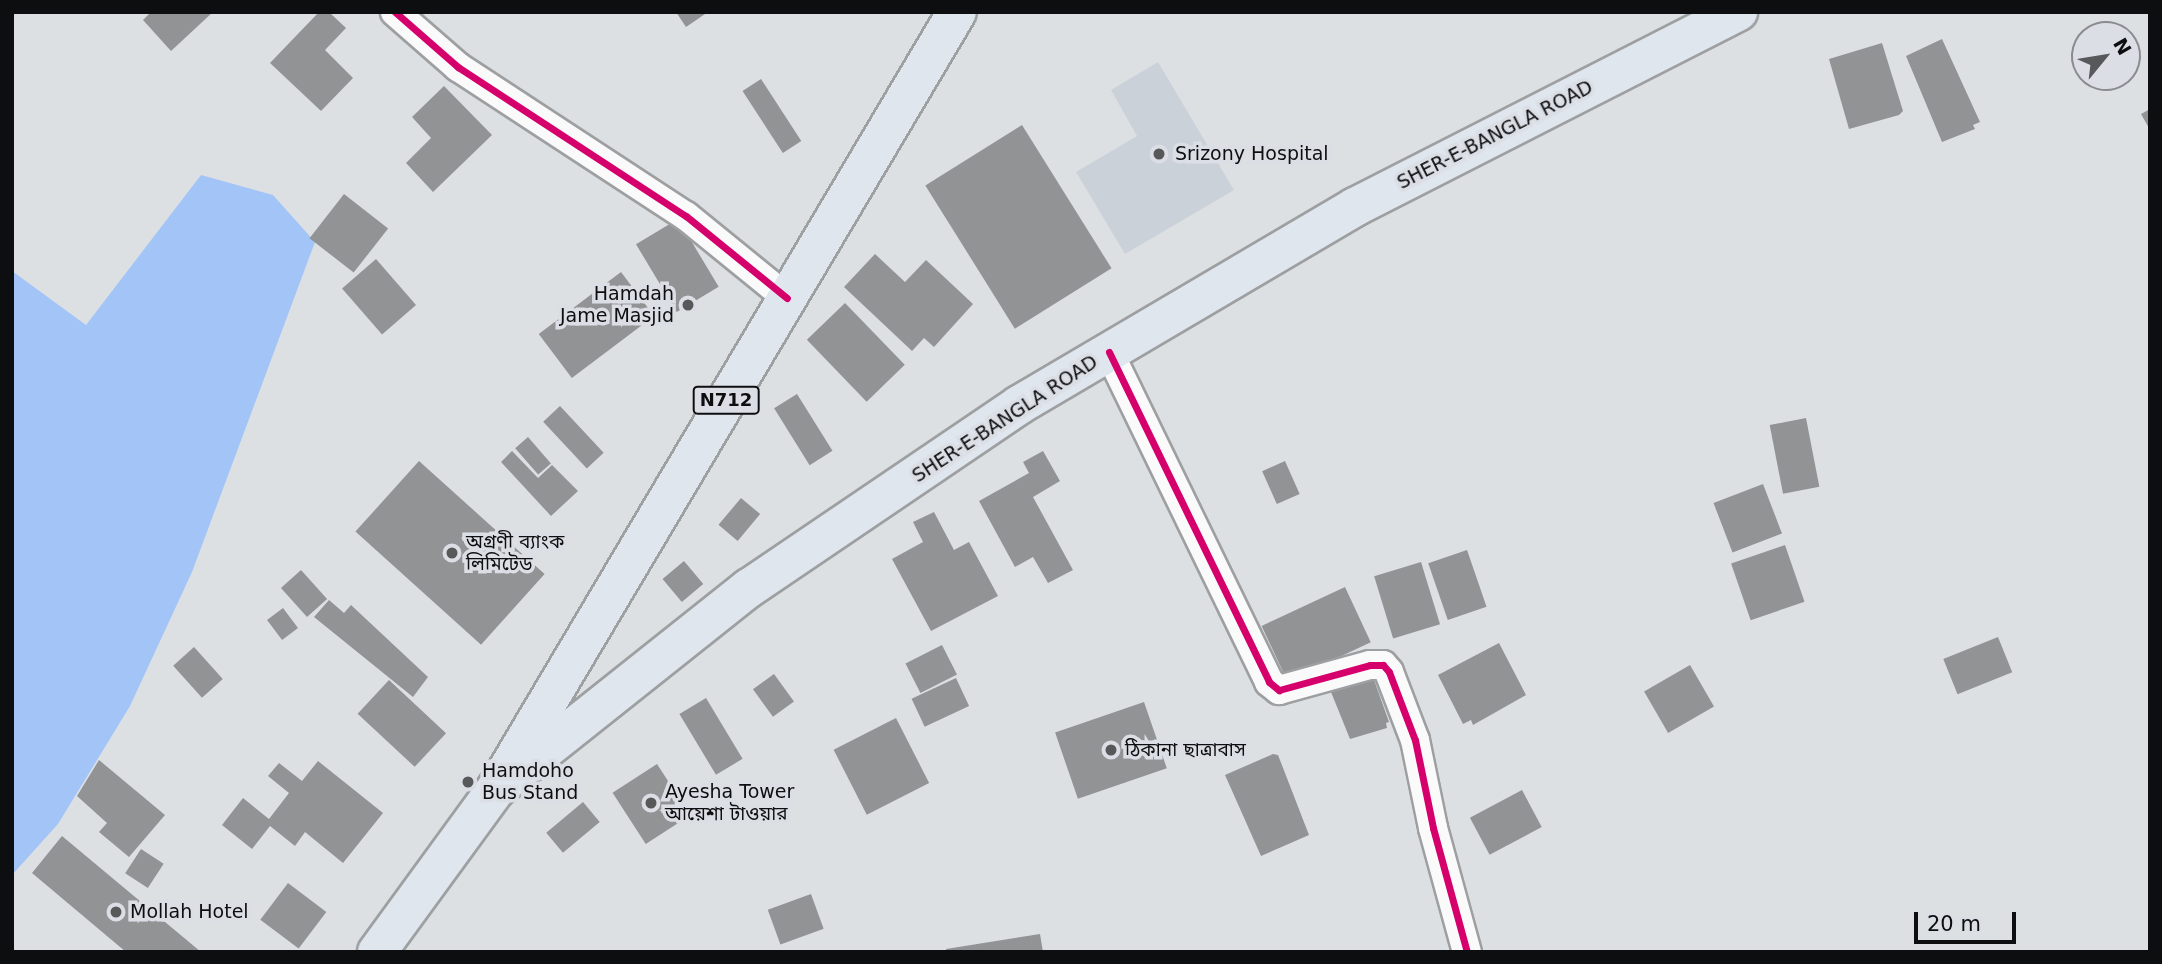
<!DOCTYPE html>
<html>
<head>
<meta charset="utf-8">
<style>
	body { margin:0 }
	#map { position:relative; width:2162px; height:964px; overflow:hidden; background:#dde0e3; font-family:"DejaVu Sans","Noto Sans Bengali",sans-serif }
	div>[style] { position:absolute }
	.built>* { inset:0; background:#cbd1d9 }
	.water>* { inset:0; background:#a2c4f7 }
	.building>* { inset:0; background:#919395; transform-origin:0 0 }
	.roads { filter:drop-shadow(2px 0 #9d9fa1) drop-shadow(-2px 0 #9d9fa1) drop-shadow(0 2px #9d9fa1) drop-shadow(0 -2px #9d9fa1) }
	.street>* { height:28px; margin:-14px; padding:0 14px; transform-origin:14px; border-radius:14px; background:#fafafb }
	.highway>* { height:38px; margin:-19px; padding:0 19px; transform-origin:19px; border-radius:19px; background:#e0e6ee }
	.cycleway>* { height:7px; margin:-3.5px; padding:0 3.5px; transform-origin:3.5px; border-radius:3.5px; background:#d6006c }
	.dots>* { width:19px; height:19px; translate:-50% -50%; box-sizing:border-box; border:4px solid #dbdfe5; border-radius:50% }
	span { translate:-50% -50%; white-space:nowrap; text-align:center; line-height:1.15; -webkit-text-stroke:7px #dbdfe5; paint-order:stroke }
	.shield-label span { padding:2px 5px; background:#dbdfe5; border:2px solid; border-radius:5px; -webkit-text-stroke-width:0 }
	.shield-label { font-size:18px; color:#0d0e10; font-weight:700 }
	.street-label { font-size:19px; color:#0d0e10 }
	.poi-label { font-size:19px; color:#0d0e10 }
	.left { translate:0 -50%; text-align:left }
	.right { translate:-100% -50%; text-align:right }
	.frame { position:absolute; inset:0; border:14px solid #0d0e10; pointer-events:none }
	.north { position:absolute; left:2071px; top:21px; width:70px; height:70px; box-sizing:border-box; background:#dbdfe5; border:2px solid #898b90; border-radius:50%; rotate:60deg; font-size:19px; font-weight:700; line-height:28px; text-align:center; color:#0d0e10 }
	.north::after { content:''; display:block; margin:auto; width:24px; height:32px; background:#56585a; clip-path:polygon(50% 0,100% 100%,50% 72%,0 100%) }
	.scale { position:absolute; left:1914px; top:912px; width:102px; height:32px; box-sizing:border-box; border:4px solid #0d0e10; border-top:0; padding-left:9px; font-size:21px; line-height:24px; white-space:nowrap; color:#0d0e10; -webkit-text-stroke:5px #dbdfe5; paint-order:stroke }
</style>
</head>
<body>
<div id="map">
	<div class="built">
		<i style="clip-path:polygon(1158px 62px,1234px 190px,1125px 254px,1076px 172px,1137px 136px,1111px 90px)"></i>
	</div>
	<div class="water">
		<i style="clip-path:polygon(201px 175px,273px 195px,315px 242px,192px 572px,130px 706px,58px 824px,12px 875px,12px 271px,86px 325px)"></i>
	</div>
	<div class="building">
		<i style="clip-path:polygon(151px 12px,213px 12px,171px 51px,143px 20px)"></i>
		<i style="clip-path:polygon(319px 12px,329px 12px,346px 28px,325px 50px,353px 78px,321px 111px,270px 63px)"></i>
		<i style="clip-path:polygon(676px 12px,708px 12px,686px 27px)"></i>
		<i style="clip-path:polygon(1942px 39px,1980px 122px,1973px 125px,1975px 129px,1942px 142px,1906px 56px)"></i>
		<i style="clip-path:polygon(1882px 43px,1903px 111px,1899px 115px,1849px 129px,1829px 59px)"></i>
		<i style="left:761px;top:79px;width:74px;height:22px;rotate:57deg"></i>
		<i style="clip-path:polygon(444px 86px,492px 135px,433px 192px,406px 163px,431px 138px,412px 117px)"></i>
		<i style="clip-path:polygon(2150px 109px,2150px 130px,2141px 114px)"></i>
		<i style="left:1022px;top:125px;width:169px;height:114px;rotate:58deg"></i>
		<i style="left:344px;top:194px;width:56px;height:56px;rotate:38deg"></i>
		<i style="left:678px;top:219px;width:79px;height:49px;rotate:59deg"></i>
		<i style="clip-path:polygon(875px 254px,905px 282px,926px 260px,973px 304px,934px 347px,924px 338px,912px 351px,844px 287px)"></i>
		<i style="left:376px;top:259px;width:61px;height:45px;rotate:49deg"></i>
		<i style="left:621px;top:272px;width:55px;height:103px;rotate:53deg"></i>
		<i style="left:845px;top:303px;width:86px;height:53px;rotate:46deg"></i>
		<i style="left:797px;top:394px;width:67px;height:27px;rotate:58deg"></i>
		<i style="left:560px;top:406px;width:64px;height:23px;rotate:47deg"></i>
		<i style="left:1806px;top:418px;width:70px;height:37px;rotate:79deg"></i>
		<i style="left:528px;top:437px;width:35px;height:17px;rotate:49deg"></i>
		<i style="clip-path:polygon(512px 451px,538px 478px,552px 465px,578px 491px,551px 516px,501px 462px)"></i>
		<i style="clip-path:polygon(1043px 451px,1060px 481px,1033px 497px,1073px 570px,1048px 583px,1033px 557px,1015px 567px,979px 501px,1029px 473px,1023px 462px)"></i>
		<i style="left:419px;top:461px;width:169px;height:95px;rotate:42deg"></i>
		<i style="left:1285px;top:461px;width:36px;height:25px;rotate:66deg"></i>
		<i style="left:1763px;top:484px;width:53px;height:53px;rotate:69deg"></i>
		<i style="left:741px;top:498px;width:25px;height:35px;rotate:40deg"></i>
		<i style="clip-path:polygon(934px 512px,954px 550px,969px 542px,998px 596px,931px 631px,892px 559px,923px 542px,913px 522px)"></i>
		<i style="left:1785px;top:545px;width:60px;height:57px;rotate:71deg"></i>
		<i style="left:1467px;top:550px;width:60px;height:41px;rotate:71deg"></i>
		<i style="left:684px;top:561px;width:30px;height:28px;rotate:50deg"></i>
		<i style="left:1421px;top:562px;width:65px;height:49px;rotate:73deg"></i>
		<i style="left:301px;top:570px;width:39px;height:27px;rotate:48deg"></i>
		<i style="left:1345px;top:587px;width:61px;height:92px;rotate:65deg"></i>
		<i style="clip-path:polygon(329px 600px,344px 613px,351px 605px,428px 677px,413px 697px,314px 617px)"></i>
		<i style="left:283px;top:608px;width:25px;height:20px;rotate:53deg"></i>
		<i style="left:1998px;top:637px;width:38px;height:59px;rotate:68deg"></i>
		<i style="clip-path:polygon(1499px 643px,1526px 695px,1473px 725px,1471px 720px,1463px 724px,1438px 675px)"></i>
		<i style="left:942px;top:645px;width:33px;height:41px;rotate:63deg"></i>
		<i style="left:194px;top:647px;width:43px;height:28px;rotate:48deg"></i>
		<i style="left:1690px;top:665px;width:48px;height:53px;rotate:60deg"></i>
		<i style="left:774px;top:674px;width:34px;height:26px;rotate:54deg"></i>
		<i style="clip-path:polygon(1373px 677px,1389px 722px,1386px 723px,1387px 728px,1350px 739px,1331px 692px)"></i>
		<i style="left:956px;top:678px;width:31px;height:49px;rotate:65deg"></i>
		<i style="left:389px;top:680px;width:78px;height:46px;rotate:43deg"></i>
		<i style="left:706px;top:698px;width:71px;height:31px;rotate:59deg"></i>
		<i style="left:1144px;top:702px;width:70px;height:94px;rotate:71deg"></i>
		<i style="left:896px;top:718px;width:73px;height:70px;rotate:63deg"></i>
		<i style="clip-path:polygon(1273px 754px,1278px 755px,1309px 835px,1261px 856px,1225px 775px)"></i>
		<i style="clip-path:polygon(99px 760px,165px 815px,129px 857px,99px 832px,107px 823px,77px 796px)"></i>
		<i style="clip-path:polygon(318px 761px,383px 813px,343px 863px,305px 832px,295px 846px,270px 826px,252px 849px,222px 825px,243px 798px,269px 819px,289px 793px,268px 776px,279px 763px,302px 781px)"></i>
		<i style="left:657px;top:764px;width:61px;height:53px;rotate:57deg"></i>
		<i style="left:1522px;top:790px;width:42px;height:59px;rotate:62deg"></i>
		<i style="left:583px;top:802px;width:26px;height:48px;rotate:50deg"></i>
		<i style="clip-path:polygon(62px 836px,201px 952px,126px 952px,32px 873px)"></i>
		<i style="left:141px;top:849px;width:27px;height:29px;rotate:33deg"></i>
		<i style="left:288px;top:883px;width:48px;height:46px;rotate:37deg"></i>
		<i style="left:811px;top:894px;width:37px;height:46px;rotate:70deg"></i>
		<i style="clip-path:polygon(1040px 934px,1043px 952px,946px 952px,946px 949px)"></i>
	</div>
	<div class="roads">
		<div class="street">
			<i style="left:395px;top:12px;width:84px;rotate:41.1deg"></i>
			<i style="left:458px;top:67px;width:272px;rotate:33.2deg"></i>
			<i style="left:686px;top:216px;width:130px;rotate:39.1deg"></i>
			<i style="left:1109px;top:352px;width:367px;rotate:64.1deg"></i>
			<i style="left:1269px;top:682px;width:13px;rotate:39deg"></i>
			<i style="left:1279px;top:690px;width:94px;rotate:-15.4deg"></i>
			<i style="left:1370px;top:665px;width:13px"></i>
			<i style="left:1383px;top:665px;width:9px;rotate:49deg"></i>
			<i style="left:1389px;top:672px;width:73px;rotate:69.1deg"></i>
			<i style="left:1415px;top:740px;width:90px;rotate:78.4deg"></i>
			<i style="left:1433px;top:828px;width:129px;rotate:74.7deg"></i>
		</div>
		<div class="highway">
			<i style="left:496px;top:789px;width:323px;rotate:-38.5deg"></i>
			<i style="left:749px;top:588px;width:326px;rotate:-34.1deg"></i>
			<i style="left:1019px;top:405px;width:390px;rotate:-30.5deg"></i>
			<i style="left:1355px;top:207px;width:430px;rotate:-27deg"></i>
			<i style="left:377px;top:952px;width:202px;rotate:-53.9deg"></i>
			<i style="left:496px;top:789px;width:903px;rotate:-59.32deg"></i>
		</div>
	</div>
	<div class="cycleway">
		<i style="left:395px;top:12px;width:84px;rotate:41.1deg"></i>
		<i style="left:458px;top:67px;width:272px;rotate:33.2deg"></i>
		<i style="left:686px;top:216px;width:130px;rotate:39.1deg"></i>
		<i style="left:1109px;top:352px;width:367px;rotate:64.1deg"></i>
		<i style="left:1269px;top:682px;width:13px;rotate:39deg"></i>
		<i style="left:1279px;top:690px;width:94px;rotate:-15.4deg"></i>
		<i style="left:1370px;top:665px;width:13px"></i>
		<i style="left:1383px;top:665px;width:9px;rotate:49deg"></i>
		<i style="left:1389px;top:672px;width:73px;rotate:69.1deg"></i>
		<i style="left:1415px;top:740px;width:90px;rotate:78.4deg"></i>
		<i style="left:1433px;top:828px;width:129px;rotate:74.7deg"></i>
	</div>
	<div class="dots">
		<i style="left:1159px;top:154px;background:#56585a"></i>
		<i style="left:688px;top:305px;background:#56585a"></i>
		<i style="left:452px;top:553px;background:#56585a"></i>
		<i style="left:1111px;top:750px;background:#56585a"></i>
		<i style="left:468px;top:782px;background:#56585a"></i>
		<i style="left:651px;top:803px;background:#56585a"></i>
		<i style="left:116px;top:912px;background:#56585a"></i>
	</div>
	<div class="shield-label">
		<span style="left:726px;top:400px">N712</span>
	</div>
	<div class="street-label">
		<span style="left:1495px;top:135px;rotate:-27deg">SHER-E-BANGLA ROAD</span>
		<span style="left:1005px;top:419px;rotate:-33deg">SHER-E-BANGLA ROAD</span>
	</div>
	<div class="poi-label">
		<span class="left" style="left:1175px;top:154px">Srizony Hospital</span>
		<span class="right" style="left:674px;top:305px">Hamdah<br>Jame Masjid</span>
		<span class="left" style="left:466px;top:553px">অগ্রণী ব্যাংক<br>লিমিটেড</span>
		<span class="left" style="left:1125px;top:750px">ঠিকানা ছাত্রাবাস</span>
		<span class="left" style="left:482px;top:782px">Hamdoho<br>Bus Stand</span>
		<span class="left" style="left:665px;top:803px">Ayesha Tower<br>আয়েশা টাওয়ার</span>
		<span class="left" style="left:130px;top:912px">Mollah Hotel</span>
	</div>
	<div class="frame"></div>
	<div class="north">N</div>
	<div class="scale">20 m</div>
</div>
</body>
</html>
